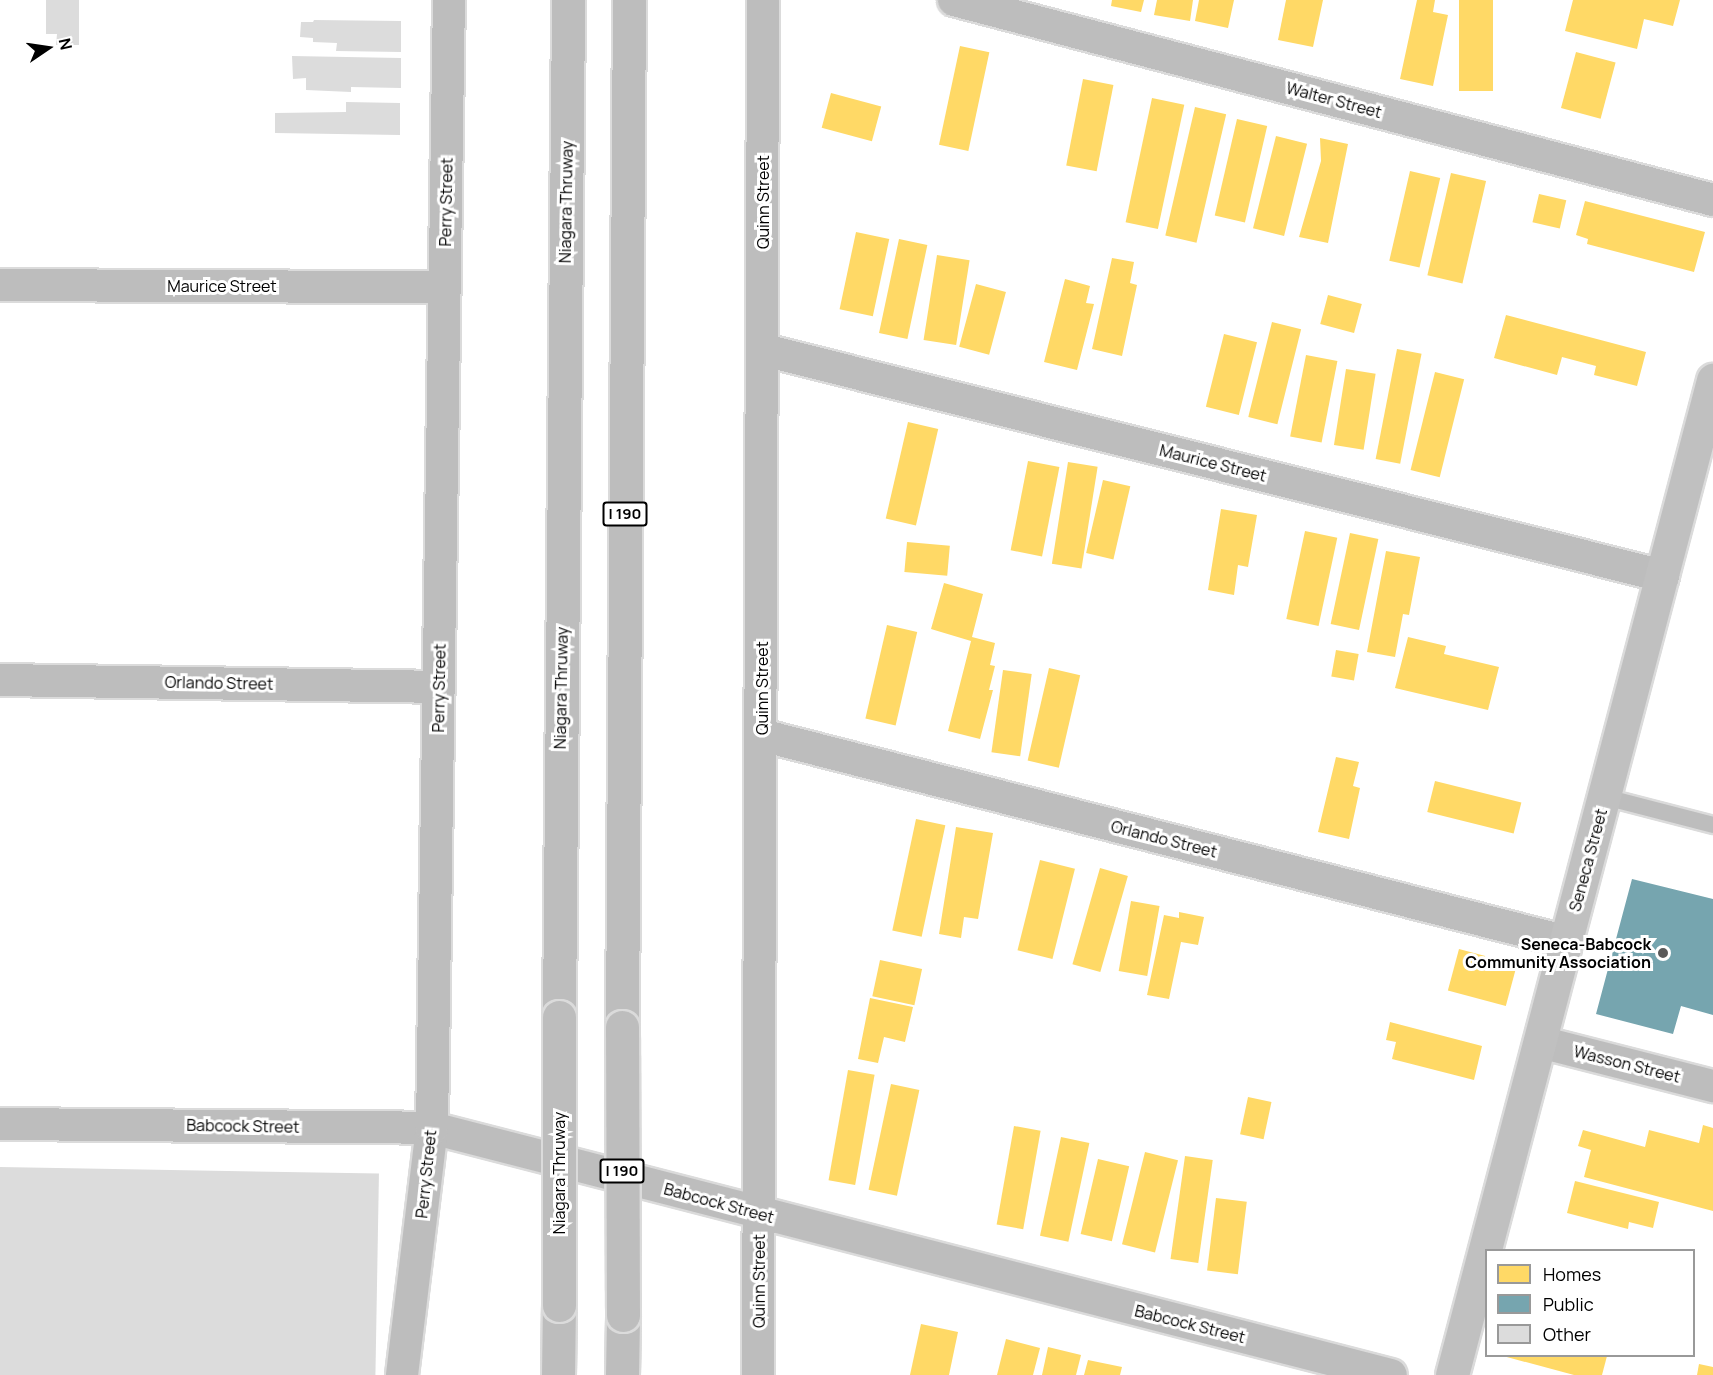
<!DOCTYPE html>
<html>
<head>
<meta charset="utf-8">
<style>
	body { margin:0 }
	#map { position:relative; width:1713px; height:1375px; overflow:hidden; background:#fff; font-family:Manrope,sans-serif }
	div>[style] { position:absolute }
	.homes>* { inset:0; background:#ffd966; transform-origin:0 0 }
	.public>* { inset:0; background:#76a5af }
	.building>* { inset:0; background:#dcdcdc; transform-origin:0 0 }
	.roads { filter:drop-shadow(2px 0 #dbdbdb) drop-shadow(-2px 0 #dbdbdb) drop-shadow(0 2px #dbdbdb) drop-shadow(0 -2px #dbdbdb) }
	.lane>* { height:16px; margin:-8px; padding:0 8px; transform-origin:8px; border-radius:8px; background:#bdbdbd }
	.street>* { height:32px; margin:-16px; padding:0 16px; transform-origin:16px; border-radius:16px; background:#bdbdbd }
	.secondary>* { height:33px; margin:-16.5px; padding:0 16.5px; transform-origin:16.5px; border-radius:16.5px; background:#c0c0c0 }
	.highway>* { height:33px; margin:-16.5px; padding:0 16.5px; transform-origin:16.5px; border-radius:16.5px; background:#bdbdbd }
	.bridges { filter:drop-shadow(2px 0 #dbdbdb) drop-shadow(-2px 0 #dbdbdb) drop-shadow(0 2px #dbdbdb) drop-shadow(0 -2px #dbdbdb) }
	.highway-bridge>* { height:33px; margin:-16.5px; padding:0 16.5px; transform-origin:16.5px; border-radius:16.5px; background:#bdbdbd }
	.dots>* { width:16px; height:16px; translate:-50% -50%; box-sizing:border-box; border:3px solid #fff; border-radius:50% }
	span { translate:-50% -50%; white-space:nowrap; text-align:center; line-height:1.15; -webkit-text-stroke:6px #fff; paint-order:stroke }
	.shield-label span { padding:2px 4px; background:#fff; border:2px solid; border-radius:4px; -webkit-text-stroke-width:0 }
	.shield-label { font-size:15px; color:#000; font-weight:700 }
	.street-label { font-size:16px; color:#000 }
	.poi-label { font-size:16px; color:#000; font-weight:700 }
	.right { translate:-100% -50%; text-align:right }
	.legend { position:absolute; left:1485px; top:1249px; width:210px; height:108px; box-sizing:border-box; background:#fff; border:2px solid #999; margin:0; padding:8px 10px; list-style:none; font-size:18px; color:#000 }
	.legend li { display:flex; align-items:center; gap:12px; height:30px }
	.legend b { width:30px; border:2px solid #999 }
	.north { position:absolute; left:18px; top:18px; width:60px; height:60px; -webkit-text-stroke:4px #fff; paint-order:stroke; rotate:77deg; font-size:16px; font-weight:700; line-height:24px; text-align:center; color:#000 }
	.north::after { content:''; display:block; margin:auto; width:21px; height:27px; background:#000; clip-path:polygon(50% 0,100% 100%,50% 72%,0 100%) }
</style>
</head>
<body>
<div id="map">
	<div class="homes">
		<i style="clip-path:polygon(1112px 0,1144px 0,1141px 12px,1111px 6px)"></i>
		<i style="clip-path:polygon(1157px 0,1193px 0,1190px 21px,1154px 15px)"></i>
		<i style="clip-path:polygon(1199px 0,1234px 0,1228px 28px,1195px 21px)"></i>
		<i style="clip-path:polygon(1286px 0,1323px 0,1313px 47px,1278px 40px)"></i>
		<i style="clip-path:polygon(1417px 0,1435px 0,1433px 12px,1448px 15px,1433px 86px,1400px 79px)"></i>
		<i style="left:1459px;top:0;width:34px;height:91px"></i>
		<i style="clip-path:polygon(1573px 0,1680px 0,1673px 26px,1644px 19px,1637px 49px,1565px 31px)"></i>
		<i style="left:960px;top:46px;width:30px;height:101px;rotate:12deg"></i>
		<i style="left:1576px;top:52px;width:41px;height:58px;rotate:15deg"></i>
		<i style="left:1083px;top:79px;width:31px;height:88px;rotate:11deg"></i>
		<i style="left:831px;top:93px;width:52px;height:36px;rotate:15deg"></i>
		<i style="left:1152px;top:98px;width:33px;height:127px;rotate:12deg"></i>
		<i style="left:1195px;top:107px;width:32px;height:132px;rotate:13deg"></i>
		<i style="left:1237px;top:119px;width:31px;height:99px;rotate:13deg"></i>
		<i style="left:1276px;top:136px;width:32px;height:95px;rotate:14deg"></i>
		<i style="clip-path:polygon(1320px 138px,1348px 144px,1328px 243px,1299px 237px,1321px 161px)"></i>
		<i style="left:1410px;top:171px;width:31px;height:92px;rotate:13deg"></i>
		<i style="left:1451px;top:173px;width:36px;height:105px;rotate:13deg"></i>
		<i style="left:1539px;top:194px;width:28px;height:29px;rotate:13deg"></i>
		<i style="clip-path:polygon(1585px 201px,1705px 232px,1694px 272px,1587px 244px,1588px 239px,1576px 235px)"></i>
		<i style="left:856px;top:232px;width:34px;height:79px;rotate:12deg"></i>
		<i style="left:899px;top:239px;width:29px;height:96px;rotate:12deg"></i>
		<i style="left:937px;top:255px;width:33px;height:86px;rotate:9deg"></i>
		<i style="clip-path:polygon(1112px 258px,1134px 262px,1130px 283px,1137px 285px,1122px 356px,1092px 349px)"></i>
		<i style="clip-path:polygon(1065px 279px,1090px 286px,1086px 303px,1094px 304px,1077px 370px,1044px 362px)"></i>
		<i style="left:976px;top:284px;width:31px;height:65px;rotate:15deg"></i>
		<i style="left:1328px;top:295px;width:35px;height:30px;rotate:15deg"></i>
		<i style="clip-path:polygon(1506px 315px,1646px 352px,1637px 386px,1594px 375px,1596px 366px,1562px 357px,1557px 375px,1494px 358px)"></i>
		<i style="left:1272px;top:322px;width:30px;height:98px;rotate:14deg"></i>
		<i style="left:1224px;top:334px;width:34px;height:75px;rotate:14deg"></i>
		<i style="left:1397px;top:349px;width:25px;height:112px;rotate:11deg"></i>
		<i style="left:1306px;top:355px;width:32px;height:83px;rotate:11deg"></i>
		<i style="left:1346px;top:369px;width:30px;height:77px;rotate:9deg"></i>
		<i style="left:1435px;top:372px;width:30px;height:101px;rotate:14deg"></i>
		<i style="left:908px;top:422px;width:31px;height:99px;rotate:13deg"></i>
		<i style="left:1028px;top:461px;width:32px;height:91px;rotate:11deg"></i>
		<i style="left:1068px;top:462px;width:30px;height:103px;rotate:9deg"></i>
		<i style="left:1103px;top:480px;width:28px;height:75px;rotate:13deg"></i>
		<i style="clip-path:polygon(1221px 509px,1257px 515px,1248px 567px,1238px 565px,1234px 595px,1208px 590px)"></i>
		<i style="left:1305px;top:531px;width:33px;height:90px;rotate:12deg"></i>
		<i style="left:1350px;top:533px;width:29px;height:93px;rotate:12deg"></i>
		<i style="left:907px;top:542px;width:43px;height:30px;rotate:5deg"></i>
		<i style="clip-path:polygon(1386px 551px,1420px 557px,1409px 615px,1403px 614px,1395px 657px,1367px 652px)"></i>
		<i style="clip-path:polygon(944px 583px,983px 594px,972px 637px,995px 643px,990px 665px,995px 666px,989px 690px,993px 690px,980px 739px,948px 731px,971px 641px,931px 629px)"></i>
		<i style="left:887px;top:625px;width:31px;height:96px;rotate:13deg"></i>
		<i style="clip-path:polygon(1408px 637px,1446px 646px,1444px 654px,1499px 667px,1488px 710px,1395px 688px)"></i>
		<i style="left:1336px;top:650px;width:23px;height:27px;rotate:10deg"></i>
		<i style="left:1049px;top:668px;width:32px;height:95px;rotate:13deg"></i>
		<i style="left:1003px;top:670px;width:29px;height:83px;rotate:8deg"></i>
		<i style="clip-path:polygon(1336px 757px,1359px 762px,1353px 786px,1360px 788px,1349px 839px,1318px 832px)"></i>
		<i style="left:1435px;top:781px;width:89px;height:32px;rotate:14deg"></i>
		<i style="left:916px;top:819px;width:30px;height:114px;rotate:12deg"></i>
		<i style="clip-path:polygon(956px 827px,993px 833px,978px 919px,964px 917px,961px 938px,939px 934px)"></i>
		<i style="left:1040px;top:860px;width:36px;height:93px;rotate:14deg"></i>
		<i style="left:1100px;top:868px;width:29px;height:100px;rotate:16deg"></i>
		<i style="left:1131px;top:901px;width:29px;height:71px;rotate:10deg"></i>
		<i style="clip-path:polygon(1179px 912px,1204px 917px,1198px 945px,1181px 942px,1169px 999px,1147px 995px,1164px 915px,1179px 918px)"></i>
		<i style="left:1459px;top:949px;width:60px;height:43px;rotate:15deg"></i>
		<i style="left:880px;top:960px;width:43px;height:37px;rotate:12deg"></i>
		<i style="clip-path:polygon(870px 998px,913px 1007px,905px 1042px,884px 1037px,878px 1063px,858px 1059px)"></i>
		<i style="clip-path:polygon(1390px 1022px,1482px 1046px,1474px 1080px,1392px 1059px,1396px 1042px,1386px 1040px)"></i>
		<i style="left:848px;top:1070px;width:27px;height:112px;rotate:10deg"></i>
		<i style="left:891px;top:1084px;width:29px;height:108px;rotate:12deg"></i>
		<i style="left:1248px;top:1097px;width:24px;height:38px;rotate:12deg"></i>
		<i style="clip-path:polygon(1703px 1125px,1713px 1128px,1713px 1211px,1584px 1177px,1591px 1150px,1578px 1146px,1583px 1130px,1645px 1147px,1649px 1130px,1699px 1143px)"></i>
		<i style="left:1014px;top:1126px;width:27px;height:100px;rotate:10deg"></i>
		<i style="left:1061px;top:1137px;width:29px;height:101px;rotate:12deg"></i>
		<i style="left:1145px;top:1152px;width:34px;height:95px;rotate:14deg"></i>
		<i style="left:1185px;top:1156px;width:28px;height:104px;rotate:8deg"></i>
		<i style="left:1098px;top:1159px;width:32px;height:77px;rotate:13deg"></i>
		<i style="clip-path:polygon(1575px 1181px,1659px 1202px,1653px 1228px,1629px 1222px,1628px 1229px,1567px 1213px)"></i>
		<i style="left:1216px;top:1198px;width:31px;height:73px;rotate:7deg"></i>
		<i style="clip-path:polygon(921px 1324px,958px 1332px,949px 1375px,910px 1375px)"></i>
		<i style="clip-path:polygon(1006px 1339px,1040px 1348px,1033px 1375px,997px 1375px)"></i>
		<i style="clip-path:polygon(1048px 1347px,1081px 1355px,1076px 1375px,1042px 1375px)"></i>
		<i style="clip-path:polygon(1503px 1356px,1607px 1356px,1602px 1375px,1574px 1375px)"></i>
		<i style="clip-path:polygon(1088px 1360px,1122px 1367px,1120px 1375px,1084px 1375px)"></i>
		<i style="clip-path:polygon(1699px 1364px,1713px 1367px,1713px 1375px,1697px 1375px)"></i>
	</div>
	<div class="public">
		<i style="clip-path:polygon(1632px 879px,1713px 899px,1713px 1015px,1681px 1006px,1673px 1034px,1596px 1014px)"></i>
	</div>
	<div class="building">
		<i style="clip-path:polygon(46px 0,79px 0,79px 45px,56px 45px,57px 34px,46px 34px)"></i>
		<i style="clip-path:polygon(314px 20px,401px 21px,401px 52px,336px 51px,337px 43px,313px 42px,313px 38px,300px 37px,301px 22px,313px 22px)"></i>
		<i style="clip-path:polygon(292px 56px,401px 58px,401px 88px,351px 87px,351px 92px,306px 90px,306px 78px,293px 79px)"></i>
		<i style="clip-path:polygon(346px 102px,400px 103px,400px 135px,275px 133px,275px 113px,346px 112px)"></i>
		<i style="left:0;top:1167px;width:379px;height:208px;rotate:1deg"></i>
	</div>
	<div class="roads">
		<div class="lane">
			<i style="left:1605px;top:797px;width:112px;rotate:14.5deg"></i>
		</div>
		<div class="street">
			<i style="left:954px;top:0;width:785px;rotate:14.76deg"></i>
			<i style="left:0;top:285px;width:445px;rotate:0.3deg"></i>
			<i style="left:764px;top:350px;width:927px;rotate:14.11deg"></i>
			<i style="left:0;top:680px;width:439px;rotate:0.9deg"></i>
			<i style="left:761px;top:735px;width:832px;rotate:14.4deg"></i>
			<i style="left:1540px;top:1042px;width:179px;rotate:14.3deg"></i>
			<i style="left:0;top:1124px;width:432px;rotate:0.5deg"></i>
			<i style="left:432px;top:1128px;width:990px;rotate:14.44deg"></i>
			<i style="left:402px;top:1375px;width:249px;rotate:-83.1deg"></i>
			<i style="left:432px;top:1128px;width:1128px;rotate:-89.14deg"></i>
			<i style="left:758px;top:1375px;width:1375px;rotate:-89.79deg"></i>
		</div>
		<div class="secondary">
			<i style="left:1452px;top:1375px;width:1029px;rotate:-75.3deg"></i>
		</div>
		<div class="highway">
			<i style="left:559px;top:1017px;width:1017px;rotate:-89.49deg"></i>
			<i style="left:622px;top:1027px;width:1027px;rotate:-89.61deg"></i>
			<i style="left:558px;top:1375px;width:70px;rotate:-89.2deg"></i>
			<i style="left:622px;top:1375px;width:60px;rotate:-89deg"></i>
		</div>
	</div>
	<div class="bridges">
		<div class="highway-bridge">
			<i style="left:559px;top:1017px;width:288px;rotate:90deg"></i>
			<i style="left:622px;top:1027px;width:288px;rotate:89.8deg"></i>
		</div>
	</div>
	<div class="dots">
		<i style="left:1663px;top:953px;background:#595959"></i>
	</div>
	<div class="shield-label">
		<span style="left:625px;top:514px">I 190</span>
		<span style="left:622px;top:1171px">I 190</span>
	</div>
	<div class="street-label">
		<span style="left:1334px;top:100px;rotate:15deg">Walter Street</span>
		<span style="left:446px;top:202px;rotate:-89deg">Perry Street</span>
		<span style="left:566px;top:202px;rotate:-89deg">Niagara Thruway</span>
		<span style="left:763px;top:202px;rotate:-90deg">Quinn Street</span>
		<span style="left:222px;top:286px">Maurice Street</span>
		<span style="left:1213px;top:463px;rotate:14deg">Maurice Street</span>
		<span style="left:219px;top:683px;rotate:1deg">Orlando Street</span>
		<span style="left:439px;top:688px;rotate:-89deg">Perry Street</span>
		<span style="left:561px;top:688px;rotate:-89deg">Niagara Thruway</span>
		<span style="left:762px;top:688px;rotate:-90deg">Quinn Street</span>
		<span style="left:1164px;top:839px;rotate:14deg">Orlando Street</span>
		<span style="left:1588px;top:860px;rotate:-75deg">Seneca Street</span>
		<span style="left:1627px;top:1064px;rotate:14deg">Wasson Street</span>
		<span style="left:243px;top:1126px;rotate:1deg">Babcock Street</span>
		<span style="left:559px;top:1173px;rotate:-90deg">Niagara Thruway</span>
		<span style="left:426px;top:1174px;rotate:-84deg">Perry Street</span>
		<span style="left:719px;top:1203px;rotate:15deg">Babcock Street</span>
		<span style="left:759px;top:1281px;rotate:-90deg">Quinn Street</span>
		<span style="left:1190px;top:1324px;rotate:14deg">Babcock Street</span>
	</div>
	<div class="poi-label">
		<span class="right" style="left:1651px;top:953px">Seneca-Babcock<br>Community Association</span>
	</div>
	<ul class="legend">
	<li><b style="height:16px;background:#ffd966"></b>Homes</li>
	<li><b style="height:16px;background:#76a5af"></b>Public</li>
	<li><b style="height:16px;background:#dcdcdc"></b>Other</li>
	</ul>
	<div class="north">N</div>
</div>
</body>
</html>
